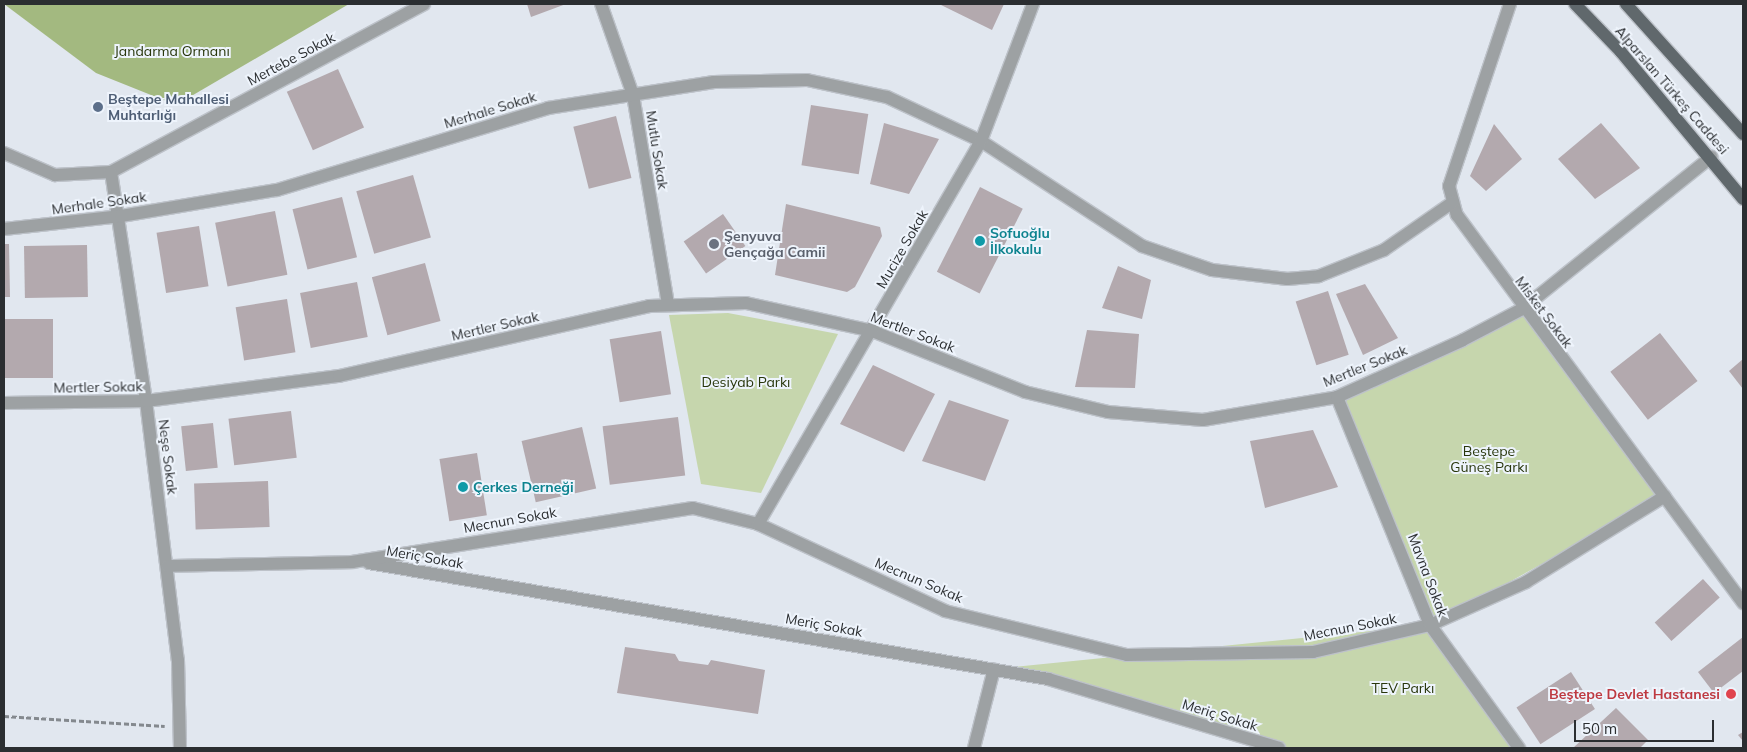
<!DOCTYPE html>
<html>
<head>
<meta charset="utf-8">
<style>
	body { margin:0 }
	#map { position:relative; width:1747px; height:752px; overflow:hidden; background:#e1e7ef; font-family:Mulish,sans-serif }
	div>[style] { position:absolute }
	.green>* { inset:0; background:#c6d6ad }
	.forest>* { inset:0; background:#a3b980 }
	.building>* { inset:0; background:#b3a9ae; transform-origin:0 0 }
	.path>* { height:3px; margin-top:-1.5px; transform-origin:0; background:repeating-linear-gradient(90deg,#84898e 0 5px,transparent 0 7.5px) }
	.roads { filter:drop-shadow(1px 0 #bdc2c9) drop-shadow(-1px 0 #bdc2c9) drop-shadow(0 1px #bdc2c9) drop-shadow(0 -1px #bdc2c9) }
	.minor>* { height:12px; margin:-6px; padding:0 6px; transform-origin:6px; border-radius:6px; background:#9da1a3 }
	.major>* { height:12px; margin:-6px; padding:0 6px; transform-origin:6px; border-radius:6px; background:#60686c }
	.dots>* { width:14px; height:14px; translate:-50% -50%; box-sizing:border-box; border:2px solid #eef4fc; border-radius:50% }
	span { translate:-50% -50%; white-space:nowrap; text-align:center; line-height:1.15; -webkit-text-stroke:4px #eef4fc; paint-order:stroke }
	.park-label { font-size:14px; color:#28360b }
	.street-label { font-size:14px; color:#2b2e31 }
	.service-label { font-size:14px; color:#4e5e75; font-weight:700 }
	.left { translate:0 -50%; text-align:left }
	.culture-label { font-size:14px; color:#0d838f; font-weight:700 }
	.worship-label { font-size:14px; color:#5b616d; font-weight:700 }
	.health-label { font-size:14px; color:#be3a42; font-weight:700 }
	.right { translate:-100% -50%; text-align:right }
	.frame { position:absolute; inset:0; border:5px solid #2b2e31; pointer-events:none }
	.scale { position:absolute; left:1574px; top:720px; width:140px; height:22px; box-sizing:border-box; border:2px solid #2b2e31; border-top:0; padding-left:6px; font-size:15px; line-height:18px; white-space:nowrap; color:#2b2e31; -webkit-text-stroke:4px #eef4fc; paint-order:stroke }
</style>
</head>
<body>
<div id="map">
	<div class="green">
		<i style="clip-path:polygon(1522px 309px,1665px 496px,1431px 625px,1523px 748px,1266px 748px,994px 669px,1430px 625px,1337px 397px)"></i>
		<i style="clip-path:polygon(728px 313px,838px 334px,761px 493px,701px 484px,669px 315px)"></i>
	</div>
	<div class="forest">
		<i style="clip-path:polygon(4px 4px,349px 4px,176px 105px,96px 73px)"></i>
	</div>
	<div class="building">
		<i style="clip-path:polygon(527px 4px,566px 4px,531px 17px)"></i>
		<i style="clip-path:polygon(939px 4px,1004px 4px,992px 30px)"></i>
		<i style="left:338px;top:69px;width:64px;height:56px;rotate:66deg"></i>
		<i style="left:811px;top:105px;width:58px;height:61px;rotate:9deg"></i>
		<i style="left:616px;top:116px;width:64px;height:44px;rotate:76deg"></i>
		<i style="clip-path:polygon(884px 123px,939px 139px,909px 194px,870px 184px)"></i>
		<i style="clip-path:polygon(1601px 123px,1640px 168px,1595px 199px,1558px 159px)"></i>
		<i style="clip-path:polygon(1494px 124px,1522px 159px,1486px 191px,1470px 176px)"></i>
		<i style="left:413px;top:175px;width:65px;height:59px;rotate:74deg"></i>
		<i style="left:980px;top:187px;width:48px;height:95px;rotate:27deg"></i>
		<i style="left:342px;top:197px;width:62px;height:51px;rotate:76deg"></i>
		<i style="clip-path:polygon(786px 204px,880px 227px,882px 236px,855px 287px,847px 292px,775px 275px)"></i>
		<i style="left:275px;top:211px;width:65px;height:61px;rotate:79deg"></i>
		<i style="left:723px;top:214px;width:39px;height:48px;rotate:55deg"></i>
		<i style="left:199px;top:226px;width:61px;height:43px;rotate:81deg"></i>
		<i style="clip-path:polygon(4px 244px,9px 244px,10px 297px,4px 297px)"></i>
		<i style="left:87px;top:245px;width:52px;height:63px;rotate:89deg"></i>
		<i style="left:425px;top:263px;width:60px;height:55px;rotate:75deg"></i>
		<i style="clip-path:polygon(1118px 266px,1151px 280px,1142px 319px,1102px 308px)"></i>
		<i style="left:357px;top:282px;width:56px;height:58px;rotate:79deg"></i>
		<i style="clip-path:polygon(1365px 284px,1398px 338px,1363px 355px,1336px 294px)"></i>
		<i style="left:1328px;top:291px;width:67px;height:34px;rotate:72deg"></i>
		<i style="left:287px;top:299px;width:54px;height:52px;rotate:81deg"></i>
		<i style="left:4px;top:319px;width:49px;height:59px"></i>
		<i style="clip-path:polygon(1087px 330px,1139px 334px,1135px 388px,1075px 387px)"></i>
		<i style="left:661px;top:331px;width:64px;height:52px;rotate:81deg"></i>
		<i style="left:1660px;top:333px;width:61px;height:63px;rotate:52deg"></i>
		<i style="clip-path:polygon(1743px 359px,1743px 389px,1729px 371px)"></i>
		<i style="clip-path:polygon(873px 365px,935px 394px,904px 452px,840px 424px)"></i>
		<i style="clip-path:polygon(949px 400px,1009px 420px,985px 481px,922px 461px)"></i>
		<i style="left:291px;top:411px;width:47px;height:63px;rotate:83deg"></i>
		<i style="left:678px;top:417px;width:59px;height:76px;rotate:83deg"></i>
		<i style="left:213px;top:423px;width:45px;height:32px;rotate:84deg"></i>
		<i style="left:582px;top:427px;width:63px;height:62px;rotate:77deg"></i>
		<i style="clip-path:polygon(1313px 430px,1338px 487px,1265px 508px,1250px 441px)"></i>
		<i style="left:477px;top:453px;width:63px;height:38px;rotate:81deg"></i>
		<i style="left:268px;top:481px;width:46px;height:74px;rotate:88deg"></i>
		<i style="left:1703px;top:579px;width:25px;height:65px;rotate:48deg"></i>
		<i style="clip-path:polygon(1743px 637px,1743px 671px,1714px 693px,1698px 672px)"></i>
		<i style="clip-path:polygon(625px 647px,675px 654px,679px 661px,708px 665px,711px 660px,765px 670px,758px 714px,617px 693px)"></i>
		<i style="left:1571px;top:672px;width:44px;height:65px;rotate:57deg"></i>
		<i style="clip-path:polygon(1616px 708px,1648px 740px,1640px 748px,1573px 748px)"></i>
		<i style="clip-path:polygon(1743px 732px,1743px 741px,1738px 735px)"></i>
	</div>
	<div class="path">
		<i style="left:4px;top:716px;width:161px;rotate:3.6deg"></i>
	</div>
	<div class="roads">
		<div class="minor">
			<i style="left:601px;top:4px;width:96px;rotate:70.6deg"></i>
			<i style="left:633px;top:95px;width:213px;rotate:80.5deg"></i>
			<i style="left:1510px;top:4px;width:192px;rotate:108.5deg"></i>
			<i style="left:1449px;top:186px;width:30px;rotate:75deg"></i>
			<i style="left:1457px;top:215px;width:482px;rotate:53.6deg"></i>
			<i style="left:4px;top:153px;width:56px;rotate:23.3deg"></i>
			<i style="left:55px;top:175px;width:56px;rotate:-3.1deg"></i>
			<i style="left:111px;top:172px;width:355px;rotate:-28.2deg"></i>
			<i style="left:111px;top:172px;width:232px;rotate:81.3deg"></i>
			<i style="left:146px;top:401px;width:261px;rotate:83deg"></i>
			<i style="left:178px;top:660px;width:88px;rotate:88.7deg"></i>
			<i style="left:4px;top:229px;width:118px;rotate:-6.3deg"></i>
			<i style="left:121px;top:216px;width:158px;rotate:-9.5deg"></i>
			<i style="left:277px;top:190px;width:283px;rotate:-16.8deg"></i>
			<i style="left:548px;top:108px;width:168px;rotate:-8.9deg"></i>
			<i style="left:714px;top:82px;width:93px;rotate:-1.2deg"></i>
			<i style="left:807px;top:80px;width:82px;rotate:12deg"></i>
			<i style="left:887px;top:97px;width:104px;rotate:25.1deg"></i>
			<i style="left:981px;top:141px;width:192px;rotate:33.1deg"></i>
			<i style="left:1142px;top:246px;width:74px;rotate:18.9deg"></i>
			<i style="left:1212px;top:270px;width:76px;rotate:6.8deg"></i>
			<i style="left:1287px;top:279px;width:32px;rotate:-5deg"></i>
			<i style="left:1319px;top:276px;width:70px;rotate:-21.8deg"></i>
			<i style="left:1384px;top:250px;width:84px;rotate:-34.8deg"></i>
			<i style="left:1337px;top:397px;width:246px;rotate:67.8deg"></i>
			<i style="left:1430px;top:625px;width:152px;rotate:54.1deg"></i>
			<i style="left:4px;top:403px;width:142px;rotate:-0.8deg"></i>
			<i style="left:146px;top:401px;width:195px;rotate:-7.4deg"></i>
			<i style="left:339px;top:376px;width:318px;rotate:-12.7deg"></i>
			<i style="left:649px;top:306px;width:97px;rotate:-1.8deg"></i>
			<i style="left:746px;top:303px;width:129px;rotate:12.5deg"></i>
			<i style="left:872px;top:331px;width:165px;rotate:21.7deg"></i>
			<i style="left:1025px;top:392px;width:85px;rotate:13.5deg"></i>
			<i style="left:1108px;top:412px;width:95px;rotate:4.8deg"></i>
			<i style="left:1203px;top:420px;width:136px;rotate:-9.7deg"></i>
			<i style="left:1337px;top:397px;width:138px;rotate:-24.3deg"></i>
			<i style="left:1463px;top:340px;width:67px;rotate:-27.7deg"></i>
			<i style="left:1522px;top:309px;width:243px;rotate:-38.8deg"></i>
			<i style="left:758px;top:524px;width:443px;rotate:-59.8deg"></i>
			<i style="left:981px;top:141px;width:147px;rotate:-69.2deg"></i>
			<i style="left:369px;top:563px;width:689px;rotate:9.69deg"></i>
			<i style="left:1048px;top:679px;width:241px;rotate:16.6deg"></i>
			<i style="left:167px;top:566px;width:185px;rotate:-1.2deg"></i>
			<i style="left:352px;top:562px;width:345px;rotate:-9deg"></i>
			<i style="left:693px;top:508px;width:67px;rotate:13.8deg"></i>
			<i style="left:758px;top:524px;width:206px;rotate:24.9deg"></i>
			<i style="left:945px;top:611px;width:187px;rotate:13.6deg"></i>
			<i style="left:1127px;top:655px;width:186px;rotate:-0.9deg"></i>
			<i style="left:1313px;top:652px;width:120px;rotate:-13deg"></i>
			<i style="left:1430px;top:625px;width:105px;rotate:-24.1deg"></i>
			<i style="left:1526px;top:582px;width:163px;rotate:-31.7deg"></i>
			<i style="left:974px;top:748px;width:81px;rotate:-75.8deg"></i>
		</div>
		<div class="major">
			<i style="left:1575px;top:4px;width:66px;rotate:46.2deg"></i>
			<i style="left:1621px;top:52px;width:191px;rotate:50.3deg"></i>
			<i style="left:1626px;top:4px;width:175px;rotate:48deg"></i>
		</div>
	</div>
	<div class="dots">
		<i style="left:98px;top:107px;background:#5c6f8a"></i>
		<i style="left:980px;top:241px;background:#0f9aa8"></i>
		<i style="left:714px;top:244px;background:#6b7280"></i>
		<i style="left:463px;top:487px;background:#0f9aa8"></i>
		<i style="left:1731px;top:694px;background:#e0444e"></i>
	</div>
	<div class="park-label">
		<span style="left:172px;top:51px">Jandarma Ormanı</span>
		<span style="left:746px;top:382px">Desiyab Parkı</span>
		<span style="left:1489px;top:459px">Beştepe<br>Güneş Parkı</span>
		<span style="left:1403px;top:688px">TEV Parkı</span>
	</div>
	<div class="street-label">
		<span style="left:291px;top:59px;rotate:-28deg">Mertebe Sokak</span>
		<span style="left:1672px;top:90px;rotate:49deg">Alparslan Türkeş Caddesi</span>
		<span style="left:490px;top:110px;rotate:-17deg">Merhale Sokak</span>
		<span style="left:657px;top:150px;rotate:81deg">Mutlu Sokak</span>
		<span style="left:99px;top:203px;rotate:-8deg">Merhale Sokak</span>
		<span style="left:902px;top:249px;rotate:-60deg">Mucize Sokak</span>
		<span style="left:1544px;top:312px;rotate:53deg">Misket Sokak</span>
		<span style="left:495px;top:326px;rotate:-13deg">Mertler Sokak</span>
		<span style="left:913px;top:332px;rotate:21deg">Mertler Sokak</span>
		<span style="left:1365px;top:366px;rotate:-22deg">Mertler Sokak</span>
		<span style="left:98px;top:387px;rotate:-1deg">Mertler Sokak</span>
		<span style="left:168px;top:457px;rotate:83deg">Neşe Sokak</span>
		<span style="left:510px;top:520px;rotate:-10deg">Mecnun Sokak</span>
		<span style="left:425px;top:557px;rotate:10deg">Meriç Sokak</span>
		<span style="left:1428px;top:575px;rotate:69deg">Mavna Sokak</span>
		<span style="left:919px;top:580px;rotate:23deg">Mecnun Sokak</span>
		<span style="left:824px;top:625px;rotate:10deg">Meriç Sokak</span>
		<span style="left:1350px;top:627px;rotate:-11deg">Mecnun Sokak</span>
		<span style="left:1220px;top:715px;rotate:17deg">Meriç Sokak</span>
	</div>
	<div class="service-label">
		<span class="left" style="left:108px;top:107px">Beştepe Mahallesi<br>Muhtarlığı</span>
	</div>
	<div class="culture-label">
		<span class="left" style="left:990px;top:241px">Sofuoğlu<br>İlkokulu</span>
		<span class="left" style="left:473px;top:487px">Çerkes Derneği</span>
	</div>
	<div class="worship-label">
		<span class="left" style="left:724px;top:244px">Şenyuva<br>Gençağa Camii</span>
	</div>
	<div class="health-label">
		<span class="right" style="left:1720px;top:694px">Beştepe Devlet Hastanesi</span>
	</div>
	<div class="frame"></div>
	<div class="scale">50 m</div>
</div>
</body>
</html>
